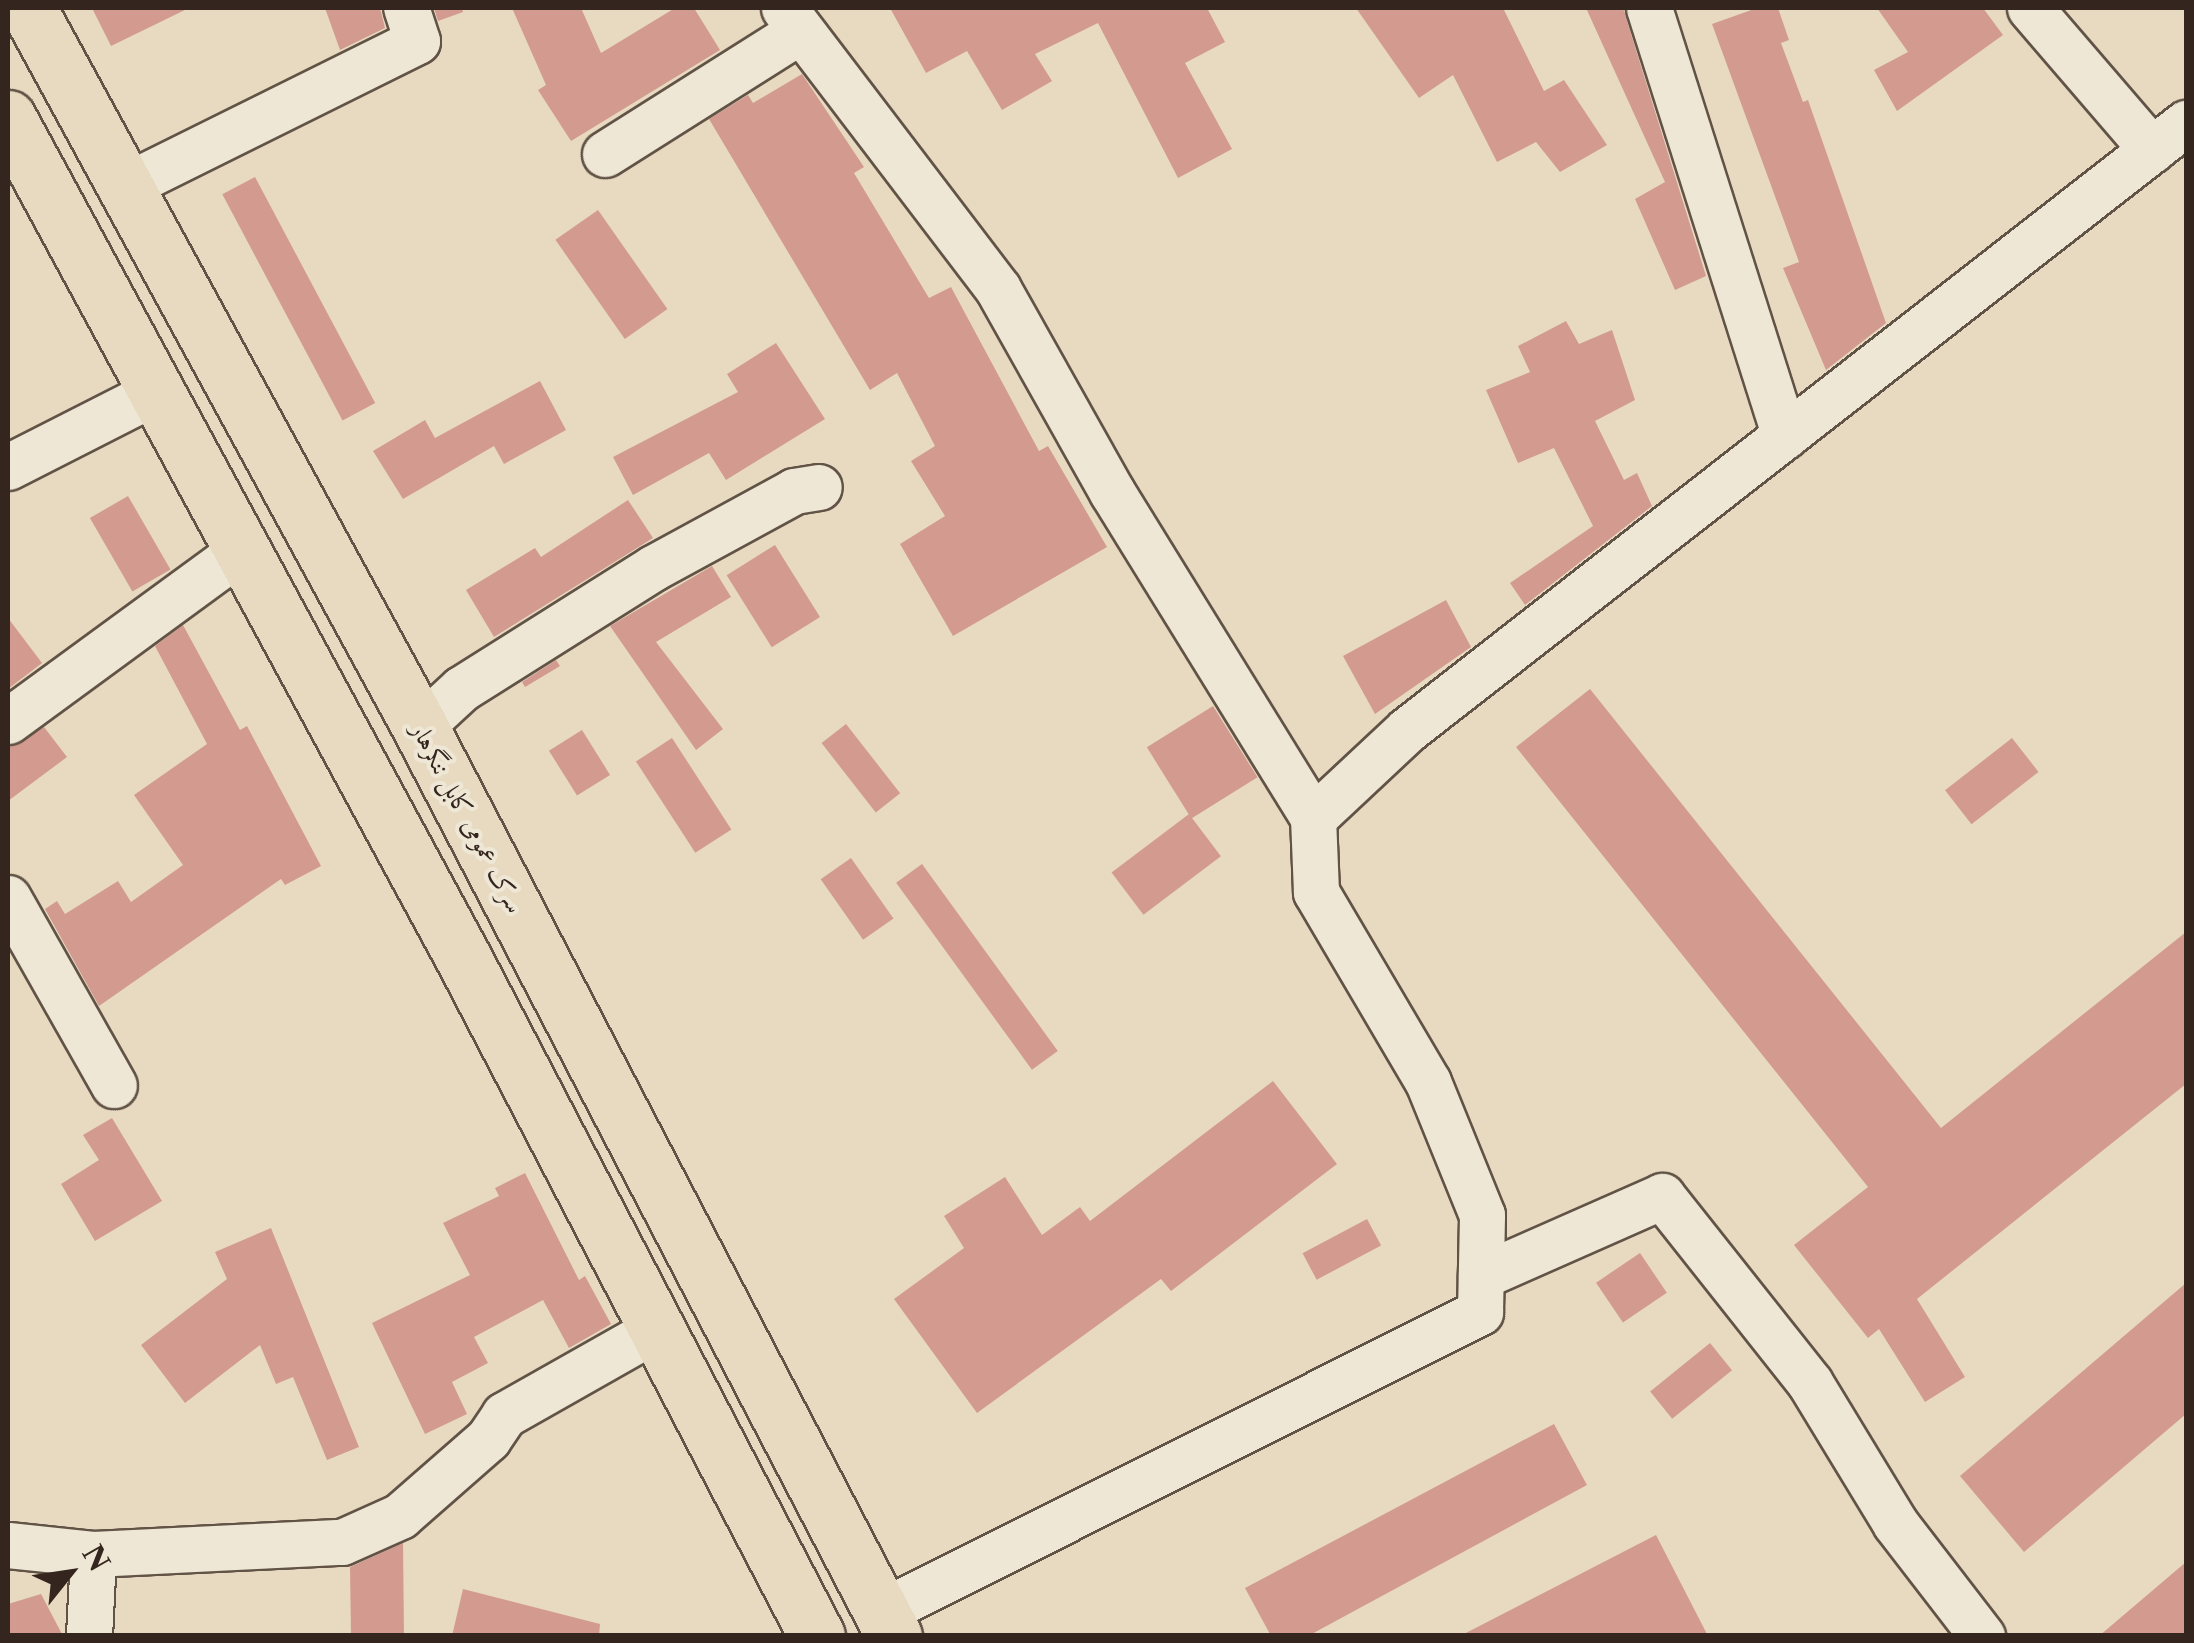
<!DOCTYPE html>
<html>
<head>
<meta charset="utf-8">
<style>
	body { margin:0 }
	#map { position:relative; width:2194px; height:1643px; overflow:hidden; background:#e7dac0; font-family:"Libre Caslon Text",Amiri,serif }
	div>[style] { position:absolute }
	.building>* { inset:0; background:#d39b8f; transform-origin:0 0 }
	.roads { filter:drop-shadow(2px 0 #615346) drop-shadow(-2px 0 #615346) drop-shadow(0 2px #615346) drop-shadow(0 -2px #615346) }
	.minor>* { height:45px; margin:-22.5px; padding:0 22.5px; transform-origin:22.5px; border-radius:22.5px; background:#efe7d6 }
	.highway>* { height:55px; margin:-27.5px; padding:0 27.5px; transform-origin:27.5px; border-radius:27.5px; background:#e7dac0 }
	span { translate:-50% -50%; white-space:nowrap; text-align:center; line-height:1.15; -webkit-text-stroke:8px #efe7d6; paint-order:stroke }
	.street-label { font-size:25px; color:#34261e }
	.frame { position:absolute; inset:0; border:10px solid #34261e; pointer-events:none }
	.north { position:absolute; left:20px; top:1523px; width:100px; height:100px; -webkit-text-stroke:8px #efe7d6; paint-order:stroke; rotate:60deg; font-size:28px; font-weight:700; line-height:40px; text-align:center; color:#34261e }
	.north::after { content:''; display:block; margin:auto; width:35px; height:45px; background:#34261e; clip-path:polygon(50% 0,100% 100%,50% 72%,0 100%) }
</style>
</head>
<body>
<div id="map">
	<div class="building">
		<i style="clip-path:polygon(92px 8px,189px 8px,111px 46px)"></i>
		<i style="clip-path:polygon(325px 8px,380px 8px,385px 28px,340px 50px)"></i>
		<i style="clip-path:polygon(434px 8px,462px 8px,463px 12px,438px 21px)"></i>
		<i style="clip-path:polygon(512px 8px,581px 8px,601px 53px,675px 8px,694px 8px,720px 50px,571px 141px,538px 90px,546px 85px)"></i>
		<i style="clip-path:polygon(890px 8px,1207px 8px,1225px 42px,1185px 63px,1232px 149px,1178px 178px,1098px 23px,1035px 54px,1052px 81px,1002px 110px,967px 51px,926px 73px)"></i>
		<i style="clip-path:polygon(1356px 8px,1503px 8px,1544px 91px,1564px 80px,1607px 145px,1560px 172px,1536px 142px,1497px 162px,1453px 75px,1419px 98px)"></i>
		<i style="clip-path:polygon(1586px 8px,1623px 8px,1706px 276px,1675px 290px,1635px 199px,1665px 182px)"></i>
		<i style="clip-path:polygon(1757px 8px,1778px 8px,1789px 40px,1781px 43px,1803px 102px,1808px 100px,1886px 323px,1826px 370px,1783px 268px,1799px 262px,1712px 24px)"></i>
		<i style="clip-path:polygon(1877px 8px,1983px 8px,2003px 35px,1897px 111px,1874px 70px,1908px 52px)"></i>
		<i style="clip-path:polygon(802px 74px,864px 167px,854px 173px,929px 298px,951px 287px,1039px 451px,1048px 446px,1107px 547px,953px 636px,900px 544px,945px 516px,911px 461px,935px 446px,897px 373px,870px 390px,709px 119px,748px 95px,753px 103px)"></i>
		<i style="left:255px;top:177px;width:256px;height:37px;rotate:62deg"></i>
		<i style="left:598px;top:210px;width:121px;height:52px;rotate:55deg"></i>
		<i style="clip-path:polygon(1566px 321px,1579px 344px,1612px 330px,1635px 400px,1595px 421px,1624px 480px,1637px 473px,1652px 506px,1525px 605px,1510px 583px,1593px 526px,1554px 448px,1518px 463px,1486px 390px,1530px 372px,1518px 346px)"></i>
		<i style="clip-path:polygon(776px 343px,825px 419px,726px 480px,709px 453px,633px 495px,613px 457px,738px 392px,727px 374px)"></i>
		<i style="clip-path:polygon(540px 381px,566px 430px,504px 464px,494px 446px,403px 499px,373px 451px,425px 420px,435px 438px)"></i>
		<i style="left:128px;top:496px;width:85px;height:44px;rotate:60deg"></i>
		<i style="clip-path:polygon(628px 500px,653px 538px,494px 637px,466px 590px,535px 548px,541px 557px)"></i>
		<i style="left:775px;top:545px;width:85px;height:57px;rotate:58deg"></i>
		<i style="clip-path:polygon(712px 566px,731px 597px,656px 642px,723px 729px,696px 750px,610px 626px)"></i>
		<i style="clip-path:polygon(1446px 600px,1471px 647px,1375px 714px,1343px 656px)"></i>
		<i style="clip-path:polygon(8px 618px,42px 663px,8px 689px)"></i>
		<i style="clip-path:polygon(183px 625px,240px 730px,247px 726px,321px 866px,285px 885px,281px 879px,99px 1006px,45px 909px,57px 901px,65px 914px,118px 881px,131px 902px,183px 865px,134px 795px,207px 744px,155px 646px)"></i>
		<i style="clip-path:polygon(556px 660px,560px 666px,525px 687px,522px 682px)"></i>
		<i style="clip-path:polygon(1590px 689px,1941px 1128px,2186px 932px,2186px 1084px,1917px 1299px,1965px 1377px,1925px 1402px,1879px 1329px,1868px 1338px,1794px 1245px,1868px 1187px,1516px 747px)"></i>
		<i style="left:1213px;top:706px;width:84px;height:78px;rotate:58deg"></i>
		<i style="left:846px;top:724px;width:88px;height:31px;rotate:52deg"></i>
		<i style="clip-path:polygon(44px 727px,67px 757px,8px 801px,8px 747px)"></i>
		<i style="left:582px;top:730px;width:53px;height:39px;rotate:58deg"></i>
		<i style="left:672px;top:738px;width:109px;height:43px;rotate:57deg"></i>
		<i style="left:2012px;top:738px;width:43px;height:85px;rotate:52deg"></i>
		<i style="left:1189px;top:814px;width:53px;height:97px;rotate:53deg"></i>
		<i style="left:851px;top:858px;width:74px;height:37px;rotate:55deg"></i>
		<i style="left:922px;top:864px;width:231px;height:32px;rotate:54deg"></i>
		<i style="clip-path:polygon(1273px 1081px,1337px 1164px,1171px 1291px,1161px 1279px,977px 1413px,894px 1299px,964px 1248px,944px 1216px,1005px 1177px,1042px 1235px,1080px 1207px,1090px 1221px)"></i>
		<i style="clip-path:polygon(112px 1118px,162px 1201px,95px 1241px,61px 1184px,99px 1160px,83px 1135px)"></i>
		<i style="clip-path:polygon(525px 1173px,579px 1280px,585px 1276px,611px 1324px,569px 1348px,543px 1300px,474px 1337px,488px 1363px,452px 1382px,467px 1414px,425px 1434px,372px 1323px,470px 1275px,443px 1223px,499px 1196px,495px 1188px)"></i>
		<i style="left:1367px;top:1219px;width:30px;height:73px;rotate:62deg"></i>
		<i style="clip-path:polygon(271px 1228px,359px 1447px,327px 1460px,293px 1377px,276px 1384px,260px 1345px,185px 1403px,141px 1345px,227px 1279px,215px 1252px)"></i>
		<i style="left:1640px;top:1253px;width:48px;height:53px;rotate:56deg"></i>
		<i style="clip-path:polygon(2186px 1283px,2186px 1414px,2024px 1552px,1960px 1476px)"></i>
		<i style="left:1710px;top:1343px;width:35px;height:77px;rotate:51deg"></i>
		<i style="clip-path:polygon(1554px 1424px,1587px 1485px,1308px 1636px,1271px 1636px,1245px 1588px)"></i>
		<i style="clip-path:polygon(1656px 1535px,1708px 1636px,1460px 1636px)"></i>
		<i style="clip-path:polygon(403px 1543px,404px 1636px,351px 1636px,350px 1567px)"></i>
		<i style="clip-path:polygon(2186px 1562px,2186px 1636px,2099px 1636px)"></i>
		<i style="clip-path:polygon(463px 1589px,600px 1624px,599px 1636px,452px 1636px)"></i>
		<i style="clip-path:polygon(41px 1594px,63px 1636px,8px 1636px,8px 1604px)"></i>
	</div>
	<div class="roads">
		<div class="minor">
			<i style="left:784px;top:8px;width:353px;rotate:52.7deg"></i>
			<i style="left:998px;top:289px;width:233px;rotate:60.7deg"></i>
			<i style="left:1112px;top:492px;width:383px;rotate:58.3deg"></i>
			<i style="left:1649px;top:8px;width:449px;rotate:72.4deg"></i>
			<i style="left:2030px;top:8px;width:187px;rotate:49.3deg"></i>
			<i style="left:605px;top:154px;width:228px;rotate:-32.3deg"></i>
			<i style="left:125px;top:186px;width:326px;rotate:-26.4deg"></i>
			<i style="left:417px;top:41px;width:35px;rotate:-108deg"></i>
			<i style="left:8px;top:467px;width:167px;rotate:-27deg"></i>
			<i style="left:8px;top:721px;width:293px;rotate:-36.2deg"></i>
			<i style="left:420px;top:727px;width:56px;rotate:-42.8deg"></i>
			<i style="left:461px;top:689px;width:227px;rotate:-32.2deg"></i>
			<i style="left:653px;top:568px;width:161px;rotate:-28.6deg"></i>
			<i style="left:794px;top:491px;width:25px;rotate:-9deg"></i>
			<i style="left:8px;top:898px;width:215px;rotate:60.5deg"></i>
			<i style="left:1481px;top:1276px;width:198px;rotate:-23.8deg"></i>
			<i style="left:1662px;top:1196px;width:238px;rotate:51.6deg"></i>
			<i style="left:1810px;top:1383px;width:164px;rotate:58.7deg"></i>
			<i style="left:1895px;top:1523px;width:143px;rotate:52.4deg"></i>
			<i style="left:8px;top:1545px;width:85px;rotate:6deg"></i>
			<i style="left:93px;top:1554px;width:249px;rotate:-2.8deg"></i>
			<i style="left:342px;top:1542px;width:64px;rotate:-24.1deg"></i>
			<i style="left:400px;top:1516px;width:117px;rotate:-41.2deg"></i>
			<i style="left:488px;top:1439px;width:29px;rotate:-56deg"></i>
			<i style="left:504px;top:1415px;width:175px;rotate:-29.5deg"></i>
			<i style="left:881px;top:1612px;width:670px;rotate:-26.6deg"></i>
			<i style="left:1480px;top:1312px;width:97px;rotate:-88.8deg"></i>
			<i style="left:1482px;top:1215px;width:144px;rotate:-112.1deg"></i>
			<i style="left:1428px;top:1082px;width:221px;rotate:-120.5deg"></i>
			<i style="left:1316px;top:892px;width:74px;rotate:-92.3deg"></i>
			<i style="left:1313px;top:818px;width:129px;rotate:-43.1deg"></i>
			<i style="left:1407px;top:730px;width:988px;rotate:-37.93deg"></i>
			<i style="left:89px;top:1636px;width:82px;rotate:-87.2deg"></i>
		</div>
		<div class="highway">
			<i style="left:28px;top:8px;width:819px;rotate:61.4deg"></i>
			<i style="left:420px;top:727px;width:1025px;rotate:62.46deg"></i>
			<i style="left:8px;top:118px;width:961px;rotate:61.54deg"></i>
			<i style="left:466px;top:963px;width:759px;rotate:62.46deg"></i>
		</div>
	</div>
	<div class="street-label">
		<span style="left:467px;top:818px;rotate:62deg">سرک عمومی کابل ننگرهار</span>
	</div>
	<div class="frame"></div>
	<div class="north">N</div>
</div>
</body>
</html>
